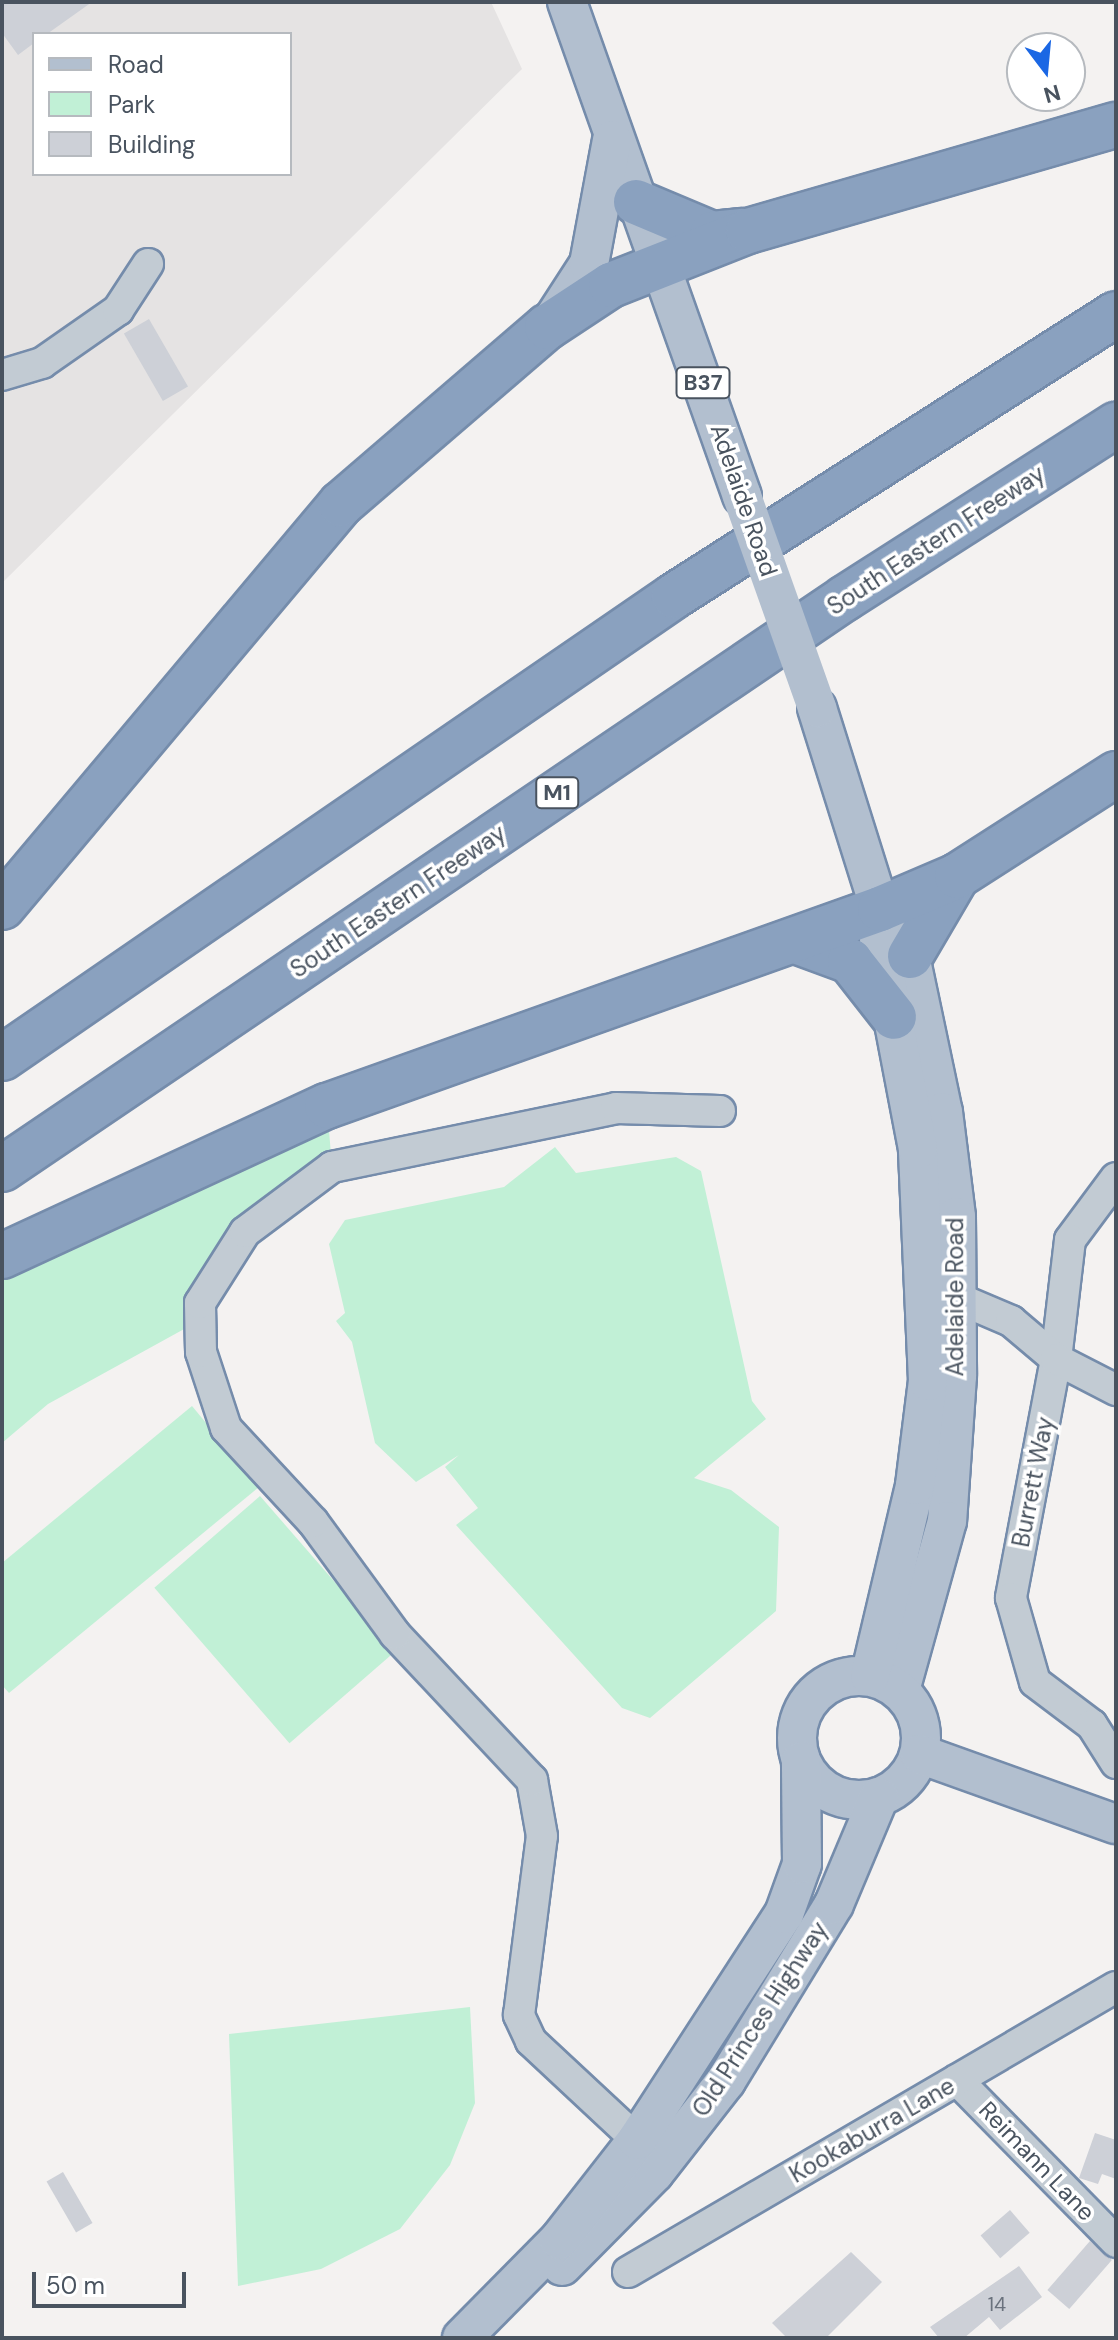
<!DOCTYPE html>
<html>
<head>
<meta charset="utf-8">
<style>
	body { margin:0 }
	#map { position:relative; width:1118px; height:2340px; overflow:hidden; background:#f4f2f1; font-family:"DM Sans",sans-serif }
	div>[style] { position:absolute }
	.education>* { inset:0; background:#e5e3e3 }
	.green>* { inset:0; background:#c1f0d6; transform-origin:0 0 }
	.building>* { inset:0; background:#cdd0d7; transform-origin:0 0 }
	.roads { filter:drop-shadow(2px 0 #758cab) drop-shadow(-2px 0 #758cab) drop-shadow(0 2px #758cab) drop-shadow(0 -2px #758cab) }
	.minor>* { height:30px; margin:-15px; padding:0 15px; transform-origin:15px; border-radius:15px; background:#c2cbd3 }
	.major>* { height:38px; margin:-19px; padding:0 19px; transform-origin:19px; border-radius:19px; background:#b2bfcf }
	.major>.ring { margin:-19px; padding:0; box-sizing:content-box; background:none; border:38px solid #b2bfcf; border-radius:50% }
	.highway>* { height:44px; margin:-22px; padding:0 22px; transform-origin:22px; border-radius:22px; background:#8aa1bf }
	.major-bridge>* { height:38px; margin:-19px; padding:0 19px; transform-origin:19px; border-radius:19px; background:#b2bfcf }
	span { translate:-50% -50%; white-space:nowrap; text-align:center; line-height:1.15; -webkit-text-stroke:7px #fff; paint-order:stroke }
	.number-label { font-size:20px; color:#6a727d }
	.number-label span { -webkit-text-stroke-width:0 }
	.shield-label span { padding:2px 6px; background:#fff; border:2px solid; border-radius:6px; -webkit-text-stroke-width:0 }
	.shield-label { font-size:22px; color:#49535f; font-weight:700 }
	.street-label { font-size:24px; color:#49535f }
	.frame { position:absolute; inset:0; border:4px solid #49535f; pointer-events:none }
	.legend { position:absolute; left:32px; top:32px; width:260px; height:144px; box-sizing:border-box; background:#fff; border:2px solid #b6babf; margin:0; padding:10px 14px; list-style:none; font-size:24px; color:#49535f }
	.legend li { display:flex; align-items:center; gap:16px; height:40px }
	.legend b { width:40px; border:2px solid #b6babf }
	.north { position:absolute; left:1006px; top:32px; width:80px; height:80px; box-sizing:border-box; background:#fff; border:2px solid #b6babf; border-radius:50%; rotate:164deg; font-size:22px; font-weight:700; line-height:32px; text-align:center; color:#49535f }
	.north::after { content:''; display:block; margin:auto; width:28px; height:36px; background:#1b67e4; clip-path:polygon(50% 0,100% 100%,50% 72%,0 100%) }
	.scale { position:absolute; left:32px; top:2272px; width:154px; height:36px; box-sizing:border-box; border:4px solid #49535f; border-top:0; padding-left:10px; font-size:24px; line-height:28px; white-space:nowrap; color:#49535f; -webkit-text-stroke:6px #fff; paint-order:stroke }
</style>
</head>
<body>
<div id="map">
	<div class="education">
		<i style="clip-path:polygon(evenodd,2px 2px,491px 2px,522px 69px,2px 583px,2px 2px,34px 34px,290px 34px,290px 174px,34px 174px,34px 34px)"></i>
	</div>
	<div class="green">
		<i style="clip-path:polygon(327px 1106px,332px 1167px,245px 1232px,186px 1328px,48px 1404px,2px 1443px,2px 1256px)"></i>
		<i style="clip-path:polygon(555px 1147px,576px 1173px,676px 1157px,701px 1171px,752px 1401px,766px 1419px,694px 1478px,731px 1490px,779px 1527px,776px 1611px,650px 1718px,622px 1708px,456px 1525px,478px 1508px,445px 1467px,459px 1455px,416px 1482px,375px 1443px,352px 1342px,336px 1321px,345px 1313px,329px 1244px,345px 1220px,504px 1187px)"></i>
		<i style="clip-path:polygon(192px 1406px,259px 1487px,9px 1693px,2px 1685px,2px 1563px)"></i>
		<i style="left:260px;top:1496px;width:206px;height:140px;rotate:49deg"></i>
		<i style="clip-path:polygon(470px 2007px,475px 2103px,450px 2165px,400px 2229px,321px 2269px,238px 2286px,229px 2034px)"></i>
	</div>
	<div class="building">
		<i style="clip-path:polygon(2px 2px,92px 2px,47px 34px,34px 34px,34px 43px,18px 55px,2px 33px)"></i>
		<i style="left:149px;top:319px;width:78px;height:29px;rotate:60deg"></i>
		<i style="clip-path:polygon(1095px 2133px,1116px 2140px,1116px 2179px,1102px 2174px,1098px 2184px,1079px 2178px)"></i>
		<i style="left:63px;top:2172px;width:59px;height:19px;rotate:60deg"></i>
		<i style="left:1010px;top:2210px;width:30px;height:39px;rotate:49deg"></i>
		<i style="left:1090px;top:2241px;width:29px;height:65px;rotate:41deg"></i>
		<i style="clip-path:polygon(851px 2252px,882px 2282px,826px 2338px,787px 2338px,772px 2323px)"></i>
		<i style="clip-path:polygon(1019px 2266px,1042px 2297px,1000px 2330px,989px 2317px,964px 2338px,939px 2338px,930px 2327px)"></i>
	</div>
	<div class="roads">
		<div class="minor">
			<i style="left:2px;top:375px;width:42px;rotate:-16.7deg"></i>
			<i style="left:42px;top:363px;width:93px;rotate:-34.9deg"></i>
			<i style="left:118px;top:310px;width:55px;rotate:-56.9deg"></i>
			<i style="left:1116px;top:1178px;width:77px;rotate:126.6deg"></i>
			<i style="left:1070px;top:1240px;width:120px;rotate:96.7deg"></i>
			<i style="left:1056px;top:1359px;width:243px;rotate:100.7deg"></i>
			<i style="left:1011px;top:1598px;width:87px;rotate:74.1deg"></i>
			<i style="left:1035px;top:1682px;width:71px;rotate:37deg"></i>
			<i style="left:1092px;top:1725px;width:45px;rotate:57.7deg"></i>
			<i style="left:957px;top:1298px;width:59px;rotate:23.1deg"></i>
			<i style="left:1011px;top:1321px;width:59px;rotate:40.2deg"></i>
			<i style="left:1056px;top:1359px;width:68px;rotate:27.3deg"></i>
			<i style="left:957px;top:2080px;width:227px;rotate:45.5deg"></i>
			<i style="left:637px;top:2140px;width:145px;rotate:-137deg"></i>
			<i style="left:531px;top:2041px;width:29px;rotate:-115deg"></i>
			<i style="left:519px;top:2015px;width:180px;rotate:-82.7deg"></i>
			<i style="left:542px;top:1836px;width:57px;rotate:-100.1deg"></i>
			<i style="left:532px;top:1780px;width:200px;rotate:-133.2deg"></i>
			<i style="left:395px;top:1634px;width:139px;rotate:-126.2deg"></i>
			<i style="left:313px;top:1522px;width:128px;rotate:-132.8deg"></i>
			<i style="left:226px;top:1428px;width:80px;rotate:-108.2deg"></i>
			<i style="left:201px;top:1352px;width:49px;rotate:-91.2deg"></i>
			<i style="left:200px;top:1303px;width:84px;rotate:-57.6deg"></i>
			<i style="left:245px;top:1232px;width:109px;rotate:-36.8deg"></i>
			<i style="left:332px;top:1167px;width:290px;rotate:-11.7deg"></i>
			<i style="left:616px;top:1108px;width:104px;rotate:1.7deg"></i>
			<i style="left:628px;top:2272px;width:565px;rotate:-30.29deg"></i>
		</div>
		<div class="major">
			<i style="left:567px;top:2px;width:524px;rotate:70.49deg"></i>
			<i style="left:552px;top:321px;width:68px;rotate:-57deg"></i>
			<i style="left:589px;top:264px;width:126px;rotate:-79.5deg"></i>
			<i style="left:817px;top:708px;width:211px;rotate:72.6deg"></i>
			<i style="left:880px;top:909px;width:56px;rotate:57.4deg"></i>
			<i style="left:910px;top:956px;width:159px;rotate:78.1deg"></i>
			<i style="left:943px;top:1112px;width:106px;rotate:82.9deg"></i>
			<i style="left:956px;top:1217px;width:159px;rotate:89.6deg"></i>
			<i style="left:957px;top:1376px;width:145px;rotate:93.9deg"></i>
			<i style="left:947px;top:1521px;width:176px;rotate:105.5deg"></i>
			<i class="ring" style="left:797px;top:1676px;width:86px;height:86px"></i>
			<i style="left:870px;top:1676px;width:196px;rotate:-76.7deg"></i>
			<i style="left:915px;top:1485px;width:105px;rotate:-82.9deg"></i>
			<i style="left:928px;top:1381px;width:232px;rotate:-92.5deg"></i>
			<i style="left:918px;top:1149px;width:209px;rotate:-100.8deg"></i>
			<i style="left:879px;top:944px;width:30px;rotate:-88deg"></i>
			<i style="left:920px;top:1754px;width:208px;rotate:19.7deg"></i>
			<i style="left:562px;top:2266px;width:131px;rotate:-45.3deg"></i>
			<i style="left:654px;top:2173px;width:117px;rotate:-52deg"></i>
			<i style="left:726px;top:2081px;width:207px;rotate:-58.6deg"></i>
			<i style="left:834px;top:1904px;width:116px;rotate:-67.2deg"></i>
			<i style="left:462px;top:2338px;width:138px;rotate:-45.3deg"></i>
			<i style="left:559px;top:2240px;width:127px;rotate:-52deg"></i>
			<i style="left:637px;top:2140px;width:270px;rotate:-57deg"></i>
			<i style="left:784px;top:1914px;width:53px;rotate:-70.2deg"></i>
			<i style="left:802px;top:1864px;width:103px;rotate:-90.6deg"></i>
		</div>
		<div class="highway">
			<i style="left:636px;top:202px;width:82px;rotate:22.8deg"></i>
			<i style="left:712px;top:234px;width:30px;rotate:-6deg"></i>
			<i style="left:2px;top:907px;width:527px;rotate:-49.93deg"></i>
			<i style="left:341px;top:504px;width:272px;rotate:-40.7deg"></i>
			<i style="left:547px;top:327px;width:77px;rotate:-33.3deg"></i>
			<i style="left:611px;top:285px;width:147px;rotate:-21.5deg"></i>
			<i style="left:748px;top:231px;width:383px;rotate:-16.1deg"></i>
			<i style="left:796px;top:941px;width:58px;rotate:20.3deg"></i>
			<i style="left:850px;top:961px;width:71px;rotate:51.8deg"></i>
			<i style="left:910px;top:956px;width:93px;rotate:-59.6deg"></i>
			<i style="left:2px;top:1058px;width:815px;rotate:-34.51deg"></i>
			<i style="left:674px;top:596px;width:524px;rotate:-32.54deg"></i>
			<i style="left:2px;top:1169px;width:1018px;rotate:-34.11deg"></i>
			<i style="left:845px;top:598px;width:322px;rotate:-32.6deg"></i>
			<i style="left:2px;top:1256px;width:358px;rotate:-24.8deg"></i>
			<i style="left:327px;top:1106px;width:587px;rotate:-19.61deg"></i>
			<i style="left:880px;top:909px;width:84px;rotate:-23.2deg"></i>
			<i style="left:957px;top:876px;width:189px;rotate:-32.7deg"></i>
		</div>
	</div>
	<div class="major-bridge">
		<i style="left:742px;top:496px;width:225px;rotate:70.5deg"></i>
	</div>
	<div class="number-label">
		<span style="left:997px;top:2304px">14</span>
	</div>
	<div class="shield-label">
		<span style="left:703px;top:383px">B37</span>
		<span style="left:557px;top:793px">M1</span>
	</div>
	<div class="street-label">
		<span style="left:744px;top:500px;rotate:71deg">Adelaide Road</span>
		<span style="left:936px;top:540px;rotate:-33deg">South Eastern Freeway</span>
		<span style="left:398px;top:901px;rotate:-34deg">South Eastern Freeway</span>
		<span style="left:955px;top:1297px;rotate:-90deg">Adelaide Road</span>
		<span style="left:1033px;top:1482px;rotate:-79deg">Burrett Way</span>
		<span style="left:760px;top:2019px;rotate:-57deg">Old Princes Highway</span>
		<span style="left:872px;top:2130px;rotate:-30deg">Kookaburra Lane</span>
		<span style="left:1037px;top:2161px;rotate:46deg">Reimann Lane</span>
	</div>
	<div class="frame"></div>
	<ul class="legend">
	<li><b style="height:10px;background:#b2bfcf"></b>Road</li>
	<li><b style="height:22px;background:#c1f0d6"></b>Park</li>
	<li><b style="height:22px;background:#cdd0d7"></b>Building</li>
	</ul>
	<div class="north">N</div>
	<div class="scale">50 m</div>
</div>
</body>
</html>
